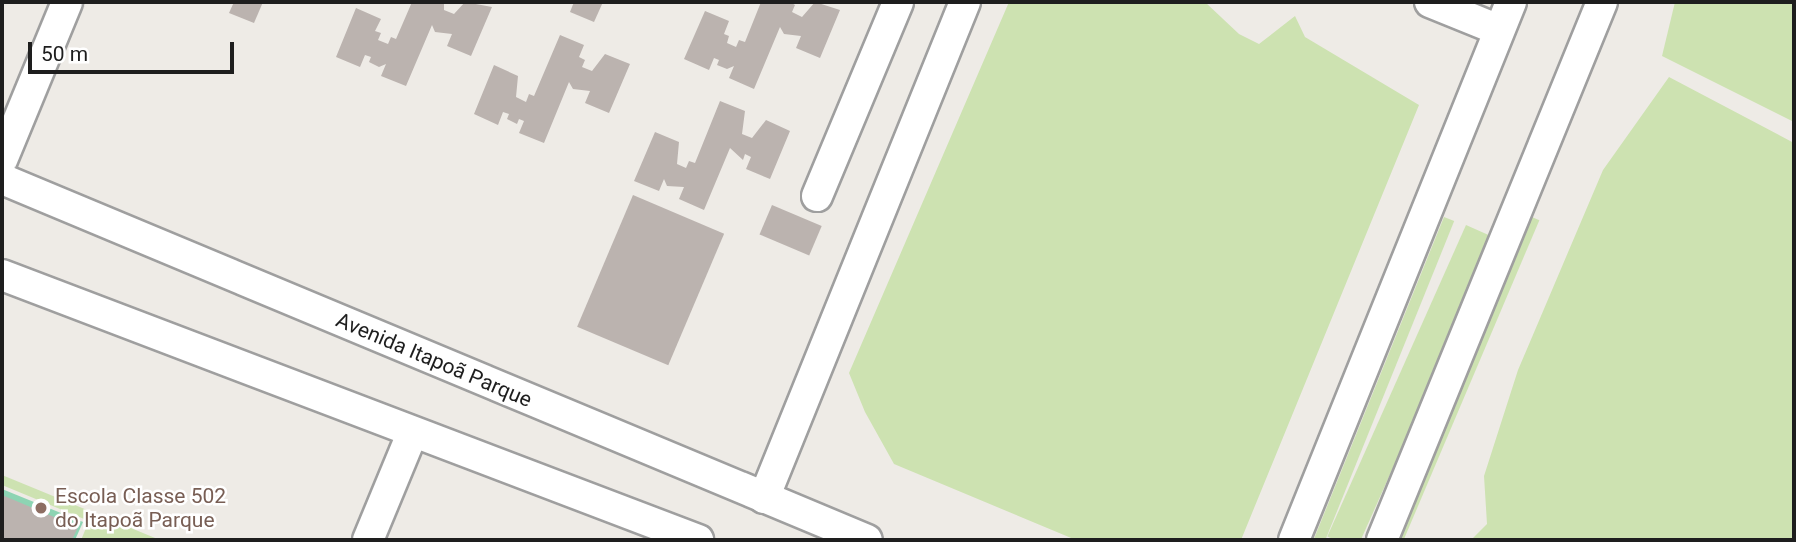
<!DOCTYPE html>
<html>
<head>
<meta charset="utf-8">
<style>
	body { margin:0 }
	#map { position:relative; width:1796px; height:542px; overflow:hidden; background:#eeebe6; font-family:Roboto,sans-serif }
	div>[style] { position:absolute }
	.grass>* { inset:0; background:#cde2b1; transform-origin:0 0 }
	.pitch>* { inset:0; background:#8dd4b3 }
	.building>* { inset:0; background:#bbb3af; transform-origin:0 0 }
	.roads { filter:drop-shadow(2px 0 #9f9f9f) drop-shadow(-2px 0 #9f9f9f) drop-shadow(0 2px #9f9f9f) drop-shadow(0 -2px #9f9f9f) }
	.minor>* { height:30px; margin:-15px; padding:0 15px; transform-origin:15px; border-radius:15px; background:#fff }
	.dots>* { width:19px; height:19px; translate:-50% -50%; box-sizing:border-box; border:4px solid #fff; border-radius:50% }
	span { translate:-50% -50%; white-space:nowrap; text-align:center; line-height:1.15; -webkit-text-stroke:5px #fff; paint-order:stroke }
	.street-label { font-size:21px; color:#1e1e1e }
	.education-label { font-size:21px; color:#785e54 }
	.left { translate:0 -50%; text-align:left }
	.frame { position:absolute; inset:0; border:4px solid #1e1e1e; pointer-events:none }
	.scale { position:absolute; left:28px; top:42px; width:206px; height:32px; box-sizing:border-box; border:4px solid #1e1e1e; border-top:0; padding-left:9px; font-size:21px; line-height:24px; white-space:nowrap; color:#1e1e1e; -webkit-text-stroke:5px #fff; paint-order:stroke }
</style>
</head>
<body>
<div id="map">
	<div class="grass">
		<i style="clip-path:polygon(1009px 2px,1205px 2px,1239px 34px,1259px 44px,1295px 16px,1305px 37px,1419px 105px,1241px 540px,1076px 540px,894px 464px,865px 412px,849px 373px)"></i>
		<i style="clip-path:polygon(1675px 2px,1794px 2px,1794px 122px,1662px 56px)"></i>
		<i style="clip-path:polygon(1669px 77px,1794px 143px,1794px 540px,1471px 540px,1487px 524px,1484px 476px,1518px 370px,1603px 170px)"></i>
		<i style="left:1444px;top:217px;width:11px;height:350px;rotate:22deg"></i>
		<i style="left:1532px;top:217px;width:8px;height:350px;rotate:23deg"></i>
		<i style="left:1466px;top:225px;width:32px;height:341px;rotate:24deg"></i>
		<i style="clip-path:polygon(2px 475px,160px 540px,81px 540px,89px 521px,2px 485px)"></i>
	</div>
	<div class="pitch">
		<i style="clip-path:polygon(2px 489px,83px 522px,75px 540px,2px 540px)"></i>
	</div>
	<div class="building">
		<i style="clip-path:polygon(234px 2px,263px 2px,254px 23px,229px 13px)"></i>
		<i style="clip-path:polygon(412px 2px,444px 2px,444px 10px,454px 14px,465px 2px,492px 7px,471px 56px,447px 46px,452px 34px,435px 32px,432px 25px,406px 86px,381px 76px,386px 64px,379px 67px,369px 62px,371px 57px,365px 55px,360px 67px,336px 57px,356px 8px,381px 19px,375px 31px,381px 33px,378px 40px,388px 44px,391px 37px,396px 39px)"></i>
		<i style="clip-path:polygon(574px 2px,603px 2px,594px 22px,570px 12px)"></i>
		<i style="clip-path:polygon(761px 2px,790px 2px,795px 5px,792px 12px,802px 17px,815px 2px,840px 10px,820px 58px,796px 48px,801px 36px,784px 34px,780px 27px,754px 89px,729px 78px,734px 66px,727px 69px,717px 65px,719px 60px,714px 58px,709px 70px,684px 59px,705px 11px,729px 21px,724px 34px,729px 36px,727px 43px,736px 47px,739px 40px,745px 42px)"></i>
		<i style="clip-path:polygon(560px 35px,584px 45px,579px 57px,585px 60px,582px 67px,592px 71px,605px 54px,630px 64px,609px 113px,585px 103px,590px 91px,573px 89px,569px 82px,544px 143px,519px 133px,524px 121px,519px 119px,517px 124px,507px 119px,509px 114px,503px 112px,498px 125px,474px 114px,494px 65px,518px 76px,516px 97px,526px 102px,529px 94px,534px 96px)"></i>
		<i style="clip-path:polygon(720px 101px,745px 111px,742px 134px,752px 138px,766px 120px,790px 131px,770px 179px,746px 169px,751px 157px,745px 154px,743px 160px,730px 148px,704px 210px,679px 199px,684px 187px,667px 186px,664px 179px,659px 191px,634px 181px,655px 132px,679px 142px,677px 164px,686px 168px,689px 161px,695px 163px)"></i>
		<i style="left:633px;top:195px;width:99px;height:143px;rotate:23deg"></i>
		<i style="left:772px;top:205px;width:54px;height:32px;rotate:23deg"></i>
		<i style="clip-path:polygon(2px 495px,78px 527px,72px 540px,2px 540px)"></i>
	</div>
	<div class="roads">
		<div class="minor">
			<i style="left:1430px;top:2px;width:74px;rotate:22.1deg"></i>
			<i style="left:2px;top:160px;width:171px;rotate:-67.6deg"></i>
			<i style="left:2px;top:179px;width:937px;rotate:22.65deg"></i>
			<i style="left:817px;top:196px;width:210px;rotate:-67.3deg"></i>
			<i style="left:2px;top:275px;width:745px;rotate:20.84deg"></i>
			<i style="left:764px;top:498px;width:535px;rotate:-67.94deg"></i>
			<i style="left:368px;top:540px;width:115px;rotate:-67.5deg"></i>
			<i style="left:1294px;top:540px;width:580px;rotate:-68.03deg"></i>
			<i style="left:1382px;top:540px;width:581px;rotate:-67.76deg"></i>
		</div>
	</div>
	<div class="dots">
		<i style="left:41px;top:508px;background:#8d6e63"></i>
	</div>
	<div class="street-label">
		<span style="left:434px;top:360px;rotate:23deg">Avenida Itapoã Parque</span>
	</div>
	<div class="education-label">
		<span class="left" style="left:55px;top:508px">Escola Classe 502<br>do Itapoã Parque</span>
	</div>
	<div class="frame"></div>
	<div class="scale">50 m</div>
</div>
</body>
</html>
